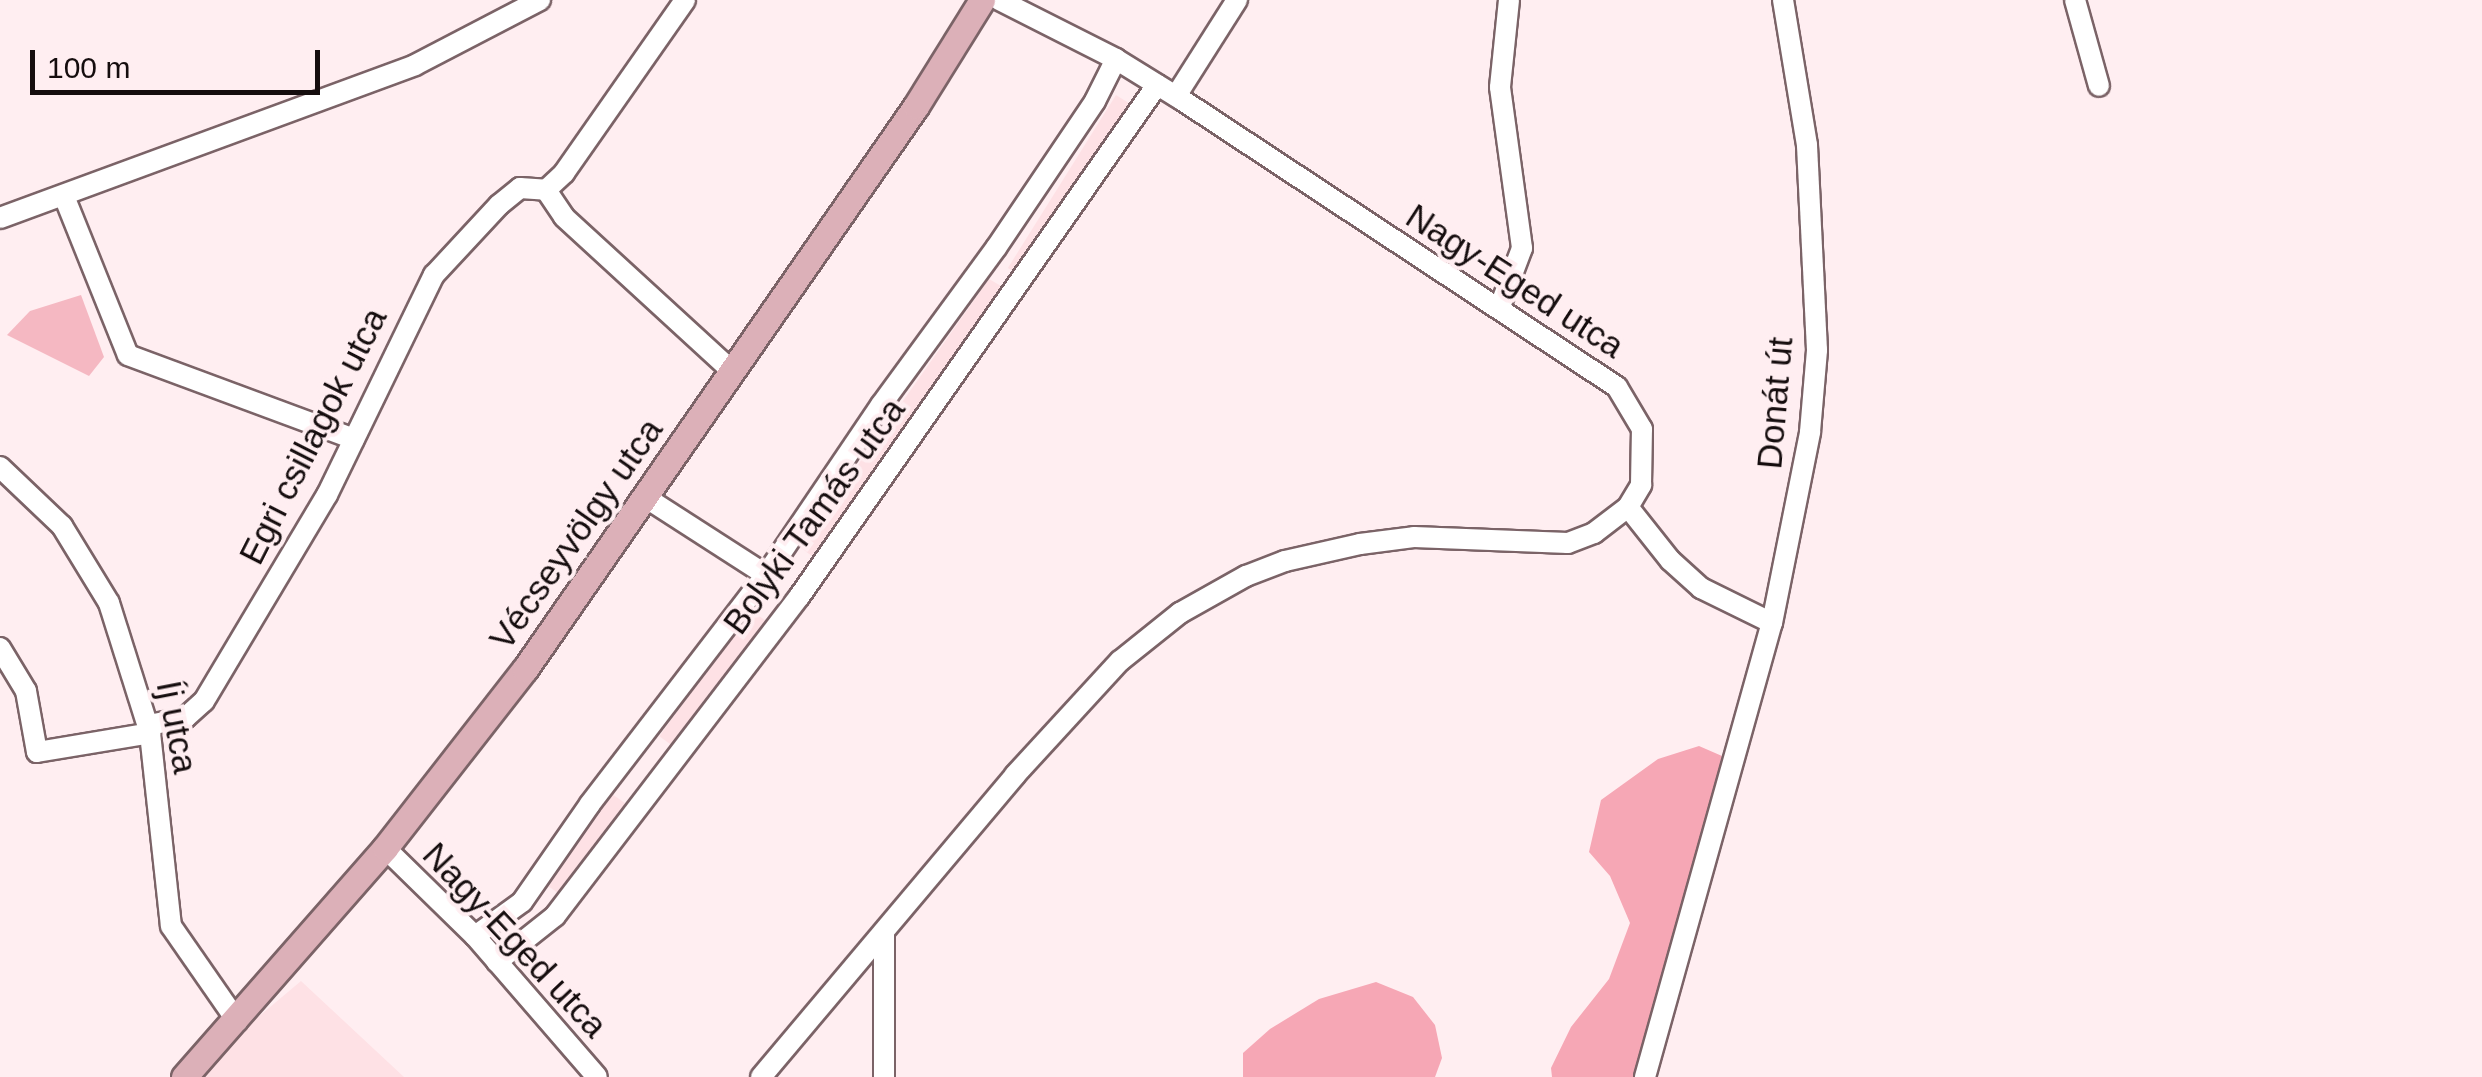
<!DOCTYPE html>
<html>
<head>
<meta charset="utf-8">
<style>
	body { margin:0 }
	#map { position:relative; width:2482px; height:1077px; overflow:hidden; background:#ffeef1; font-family:Arial,sans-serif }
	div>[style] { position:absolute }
	.built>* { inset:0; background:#fee1e5; transform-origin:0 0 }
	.green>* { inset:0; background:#f5b8c2 }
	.forest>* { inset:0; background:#f6a7b5 }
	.roads { filter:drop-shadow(2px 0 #7b6367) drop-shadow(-2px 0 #7b6367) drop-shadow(0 2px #7b6367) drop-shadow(0 -2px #7b6367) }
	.minor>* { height:20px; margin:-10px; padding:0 10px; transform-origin:10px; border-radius:10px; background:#fff }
	.major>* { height:25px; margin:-12.5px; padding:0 12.5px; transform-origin:12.5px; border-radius:12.5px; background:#dcb0b8 }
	span { translate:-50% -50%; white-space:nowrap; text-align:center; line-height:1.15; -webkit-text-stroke:8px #ffeef1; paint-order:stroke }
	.street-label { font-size:35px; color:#150d0e }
	.scale { position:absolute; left:30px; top:50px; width:290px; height:45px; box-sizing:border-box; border:5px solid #150d0e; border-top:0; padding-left:12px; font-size:30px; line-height:35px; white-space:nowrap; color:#150d0e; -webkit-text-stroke:8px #ffeef1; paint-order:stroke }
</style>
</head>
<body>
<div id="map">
	<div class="built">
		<i style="left:1116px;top:95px;width:15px;height:204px;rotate:32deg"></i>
		<i style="clip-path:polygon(989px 279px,1001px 286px,813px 557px,800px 547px)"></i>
		<i style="left:751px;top:610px;width:19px;height:156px;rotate:36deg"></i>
		<i style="left:612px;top:794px;width:16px;height:112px;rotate:35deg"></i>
		<i style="clip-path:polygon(301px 981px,404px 1077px,187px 1077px)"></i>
	</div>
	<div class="green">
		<i style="clip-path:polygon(81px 295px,104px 357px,89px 376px,7px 335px,30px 311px)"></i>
	</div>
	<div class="forest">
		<i style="clip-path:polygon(1699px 746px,1722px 756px,1638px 1077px,1552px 1077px,1551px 1068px,1571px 1027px,1609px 979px,1630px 923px,1610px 876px,1589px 852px,1601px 800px,1658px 759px)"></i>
		<i style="clip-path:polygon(1376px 982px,1413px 997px,1435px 1025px,1442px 1058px,1435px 1077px,1243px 1077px,1243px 1053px,1270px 1029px,1319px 999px)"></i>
	</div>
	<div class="roads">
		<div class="minor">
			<i style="left:2075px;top:0;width:89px;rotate:74.4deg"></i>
			<i style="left:1176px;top:96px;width:114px;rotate:-57.6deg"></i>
			<i style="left:546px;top:190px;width:32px;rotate:56deg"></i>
			<i style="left:564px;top:217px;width:228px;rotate:42.5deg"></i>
			<i style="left:64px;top:196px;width:171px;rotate:68.1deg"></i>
			<i style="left:128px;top:355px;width:241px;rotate:20.4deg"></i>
			<i style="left:0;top:218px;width:442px;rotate:-20.2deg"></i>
			<i style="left:415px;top:65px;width:141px;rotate:-27.5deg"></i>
			<i style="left:1499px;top:309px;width:65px;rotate:-69.3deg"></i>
			<i style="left:1522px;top:248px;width:162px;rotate:-97.8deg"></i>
			<i style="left:1500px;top:87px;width:87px;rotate:-84.1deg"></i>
			<i style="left:0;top:467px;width:86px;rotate:43.6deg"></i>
			<i style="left:62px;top:526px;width:90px;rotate:58.6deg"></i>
			<i style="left:109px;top:603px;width:136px;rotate:72.5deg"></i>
			<i style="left:150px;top:733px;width:194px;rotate:83.8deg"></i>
			<i style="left:171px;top:926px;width:116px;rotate:55.2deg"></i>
			<i style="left:645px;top:497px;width:144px;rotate:32.8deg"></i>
			<i style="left:1628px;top:507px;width:68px;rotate:51.6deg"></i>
			<i style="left:1670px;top:560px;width:42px;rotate:42.1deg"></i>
			<i style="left:1701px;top:588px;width:79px;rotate:26.2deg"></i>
			<i style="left:0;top:648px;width:50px;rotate:58.8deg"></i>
			<i style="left:26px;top:691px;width:62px;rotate:79.8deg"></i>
			<i style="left:37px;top:752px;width:115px;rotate:-9.5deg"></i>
			<i style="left:149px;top:725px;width:37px;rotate:-11deg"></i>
			<i style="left:185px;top:718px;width:25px;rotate:-42deg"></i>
			<i style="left:204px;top:701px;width:240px;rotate:-59.2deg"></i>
			<i style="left:327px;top:495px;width:245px;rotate:-64.1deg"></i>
			<i style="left:434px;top:275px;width:96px;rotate:-47.1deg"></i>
			<i style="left:499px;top:205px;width:27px;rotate:-39deg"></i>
			<i style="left:520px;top:188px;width:26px;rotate:4deg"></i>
			<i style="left:546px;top:190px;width:25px;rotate:-43deg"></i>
			<i style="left:564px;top:173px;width:211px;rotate:-55deg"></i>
			<i style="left:385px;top:848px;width:126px;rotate:44.4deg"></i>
			<i style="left:475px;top:936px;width:186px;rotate:49.1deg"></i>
			<i style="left:884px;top:933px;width:144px;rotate:90deg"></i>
			<i style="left:475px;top:936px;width:58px;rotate:-35.9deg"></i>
			<i style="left:522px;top:902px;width:119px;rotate:-55.2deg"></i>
			<i style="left:590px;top:804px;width:289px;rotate:-52.5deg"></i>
			<i style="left:766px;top:575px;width:205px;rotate:-55.9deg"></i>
			<i style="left:881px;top:405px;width:195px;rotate:-53.8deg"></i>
			<i style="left:996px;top:248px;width:177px;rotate:-56deg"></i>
			<i style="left:1095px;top:101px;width:47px;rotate:-63.4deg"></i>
			<i style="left:497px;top:962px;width:74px;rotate:-38.4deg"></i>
			<i style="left:555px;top:916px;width:402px;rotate:-52.6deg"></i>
			<i style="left:799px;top:597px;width:625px;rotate:-55.04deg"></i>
			<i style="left:761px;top:1077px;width:395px;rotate:-49.9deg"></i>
			<i style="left:1015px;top:775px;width:155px;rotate:-47.4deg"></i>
			<i style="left:1120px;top:661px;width:77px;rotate:-38.7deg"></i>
			<i style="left:1180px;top:613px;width:76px;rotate:-29.3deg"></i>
			<i style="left:1246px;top:576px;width:42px;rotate:-21deg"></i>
			<i style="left:1285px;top:561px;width:77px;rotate:-12.8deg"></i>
			<i style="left:1360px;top:544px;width:54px;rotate:-7.4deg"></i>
			<i style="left:1414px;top:537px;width:154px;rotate:2.2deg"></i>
			<i style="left:1568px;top:543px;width:28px;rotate:-21deg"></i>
			<i style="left:1594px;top:533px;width:43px;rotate:-37.4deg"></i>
			<i style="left:1628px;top:507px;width:26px;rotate:-59deg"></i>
			<i style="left:1641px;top:485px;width:56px;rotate:-89deg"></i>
			<i style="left:1642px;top:429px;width:49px;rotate:-120.8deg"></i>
			<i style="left:1617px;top:387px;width:521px;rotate:-146.58deg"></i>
			<i style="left:1182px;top:100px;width:78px;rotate:-148.2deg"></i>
			<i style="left:1116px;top:59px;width:131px;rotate:-153.2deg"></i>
			<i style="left:1645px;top:1077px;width:471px;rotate:-74.4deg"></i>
			<i style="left:1772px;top:623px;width:195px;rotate:-78.7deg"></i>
			<i style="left:1810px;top:432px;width:82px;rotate:-85.1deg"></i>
			<i style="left:1817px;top:350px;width:205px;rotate:-92.8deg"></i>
			<i style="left:1807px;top:145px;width:147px;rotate:-99.4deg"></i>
		</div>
		<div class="major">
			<i style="left:184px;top:1077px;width:305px;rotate:-48.7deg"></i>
			<i style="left:385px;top:848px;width:227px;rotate:-52deg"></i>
			<i style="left:525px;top:669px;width:685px;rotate:-55.22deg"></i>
			<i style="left:916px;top:106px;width:125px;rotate:-58.1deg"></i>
		</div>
	</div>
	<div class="street-label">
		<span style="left:1515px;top:281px;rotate:33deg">Nagy-Eged utca</span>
		<span style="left:1775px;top:403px;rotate:-85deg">Donát út</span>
		<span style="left:313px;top:436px;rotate:-63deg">Egri csillagok utca</span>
		<span style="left:814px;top:516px;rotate:-54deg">Bolyki Tamás utca</span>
		<span style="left:576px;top:534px;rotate:-55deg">Vécseyvölgy utca</span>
		<span style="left:177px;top:727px;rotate:79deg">Íj utca</span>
		<span style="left:515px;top:940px;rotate:47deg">Nagy-Eged utca</span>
	</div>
	<div class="scale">100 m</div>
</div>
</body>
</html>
